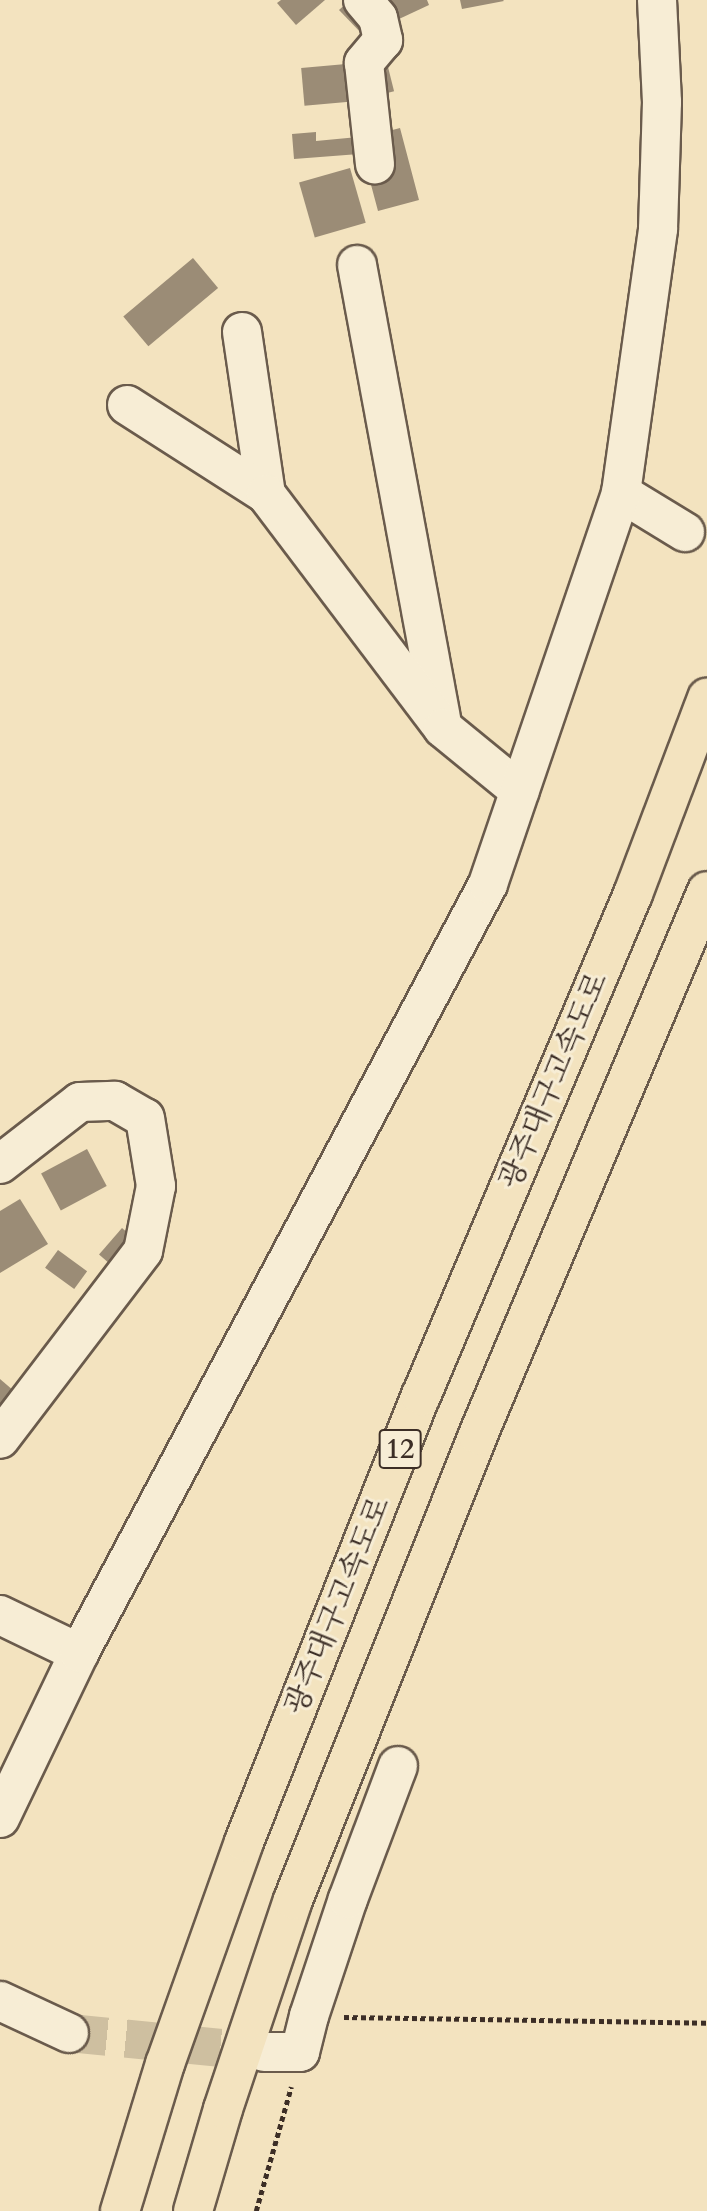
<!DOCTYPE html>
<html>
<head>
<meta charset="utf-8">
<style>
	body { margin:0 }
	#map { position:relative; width:707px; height:2211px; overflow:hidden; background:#f3e3bf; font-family:Cardo,"Noto Serif KR",serif }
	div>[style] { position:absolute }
	.building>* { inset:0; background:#9b8c76; transform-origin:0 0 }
	.minor-tunnel>* { height:38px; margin-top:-19px; transform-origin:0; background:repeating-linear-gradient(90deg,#cebfa0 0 38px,transparent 0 57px) }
	.path>* { height:4.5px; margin-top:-2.25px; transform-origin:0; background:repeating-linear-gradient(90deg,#3c2e26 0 5px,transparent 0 8.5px) }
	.roads { filter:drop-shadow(2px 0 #6a5b4c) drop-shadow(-2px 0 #6a5b4c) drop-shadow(0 2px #6a5b4c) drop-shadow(0 -2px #6a5b4c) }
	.minor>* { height:38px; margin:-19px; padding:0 19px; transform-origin:19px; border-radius:19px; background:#f7edd5 }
	.highway>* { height:38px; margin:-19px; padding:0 19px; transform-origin:19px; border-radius:19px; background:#f3e3bf }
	span { translate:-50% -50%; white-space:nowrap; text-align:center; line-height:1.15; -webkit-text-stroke:6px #f7edd5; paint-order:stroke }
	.shield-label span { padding:2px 5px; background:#f7edd5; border:2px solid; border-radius:5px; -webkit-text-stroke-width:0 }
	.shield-label { font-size:28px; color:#3c2e26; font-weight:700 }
	.street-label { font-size:30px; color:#3c2e26 }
</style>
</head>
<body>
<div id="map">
	<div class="building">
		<i style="clip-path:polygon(281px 0,325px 0,296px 25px,277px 3px)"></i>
		<i style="clip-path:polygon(350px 0,364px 36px,339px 10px)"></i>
		<i style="clip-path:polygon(391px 0,427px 0,429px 5px,399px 19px)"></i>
		<i style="clip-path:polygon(460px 0,503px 0,504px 1px,462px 9px)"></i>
		<i style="left:346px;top:64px;width:38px;height:45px;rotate:85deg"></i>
		<i style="left:388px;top:67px;width:25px;height:16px;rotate:76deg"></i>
		<i style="clip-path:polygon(400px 128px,419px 200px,378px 211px,370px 181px,391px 176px,381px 133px)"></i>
		<i style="clip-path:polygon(316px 132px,316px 141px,358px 137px,359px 154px,294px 159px,292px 134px)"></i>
		<i style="left:350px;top:168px;width:57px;height:53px;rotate:74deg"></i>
		<i style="left:193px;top:258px;width:39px;height:91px;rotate:50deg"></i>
		<i style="left:87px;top:1149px;width:42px;height:52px;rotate:62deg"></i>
		<i style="clip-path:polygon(20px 1199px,48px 1244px,0 1273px,0 1211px)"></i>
		<i style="left:122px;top:1228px;width:21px;height:35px;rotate:41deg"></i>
		<i style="left:58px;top:1250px;width:36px;height:22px;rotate:36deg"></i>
		<i style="clip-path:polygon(0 1379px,14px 1391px,0 1409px)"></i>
	</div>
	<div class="minor-tunnel">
		<i style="left:69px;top:2033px;width:196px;rotate:5.6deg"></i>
	</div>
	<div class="path">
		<i style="left:344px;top:2017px;width:363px;rotate:0.9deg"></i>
		<i style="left:256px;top:2211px;width:129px;rotate:-74.2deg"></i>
	</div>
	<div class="roads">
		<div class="minor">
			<i style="left:363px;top:0;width:23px;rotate:50deg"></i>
			<i style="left:378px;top:18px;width:23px;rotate:77deg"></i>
			<i style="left:383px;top:40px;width:30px;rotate:130deg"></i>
			<i style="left:364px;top:63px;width:102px;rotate:83.8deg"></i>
			<i style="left:357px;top:265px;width:462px;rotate:79.5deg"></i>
			<i style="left:242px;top:332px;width:164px;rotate:81.6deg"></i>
			<i style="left:127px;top:405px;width:165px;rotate:32.6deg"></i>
			<i style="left:266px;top:494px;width:293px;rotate:52.9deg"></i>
			<i style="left:443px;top:728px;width:99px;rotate:39.3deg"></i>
			<i style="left:621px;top:493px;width:75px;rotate:31.4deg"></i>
			<i style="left:0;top:1164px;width:101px;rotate:-37.8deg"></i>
			<i style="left:80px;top:1102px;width:35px;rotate:-2deg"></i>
			<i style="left:115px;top:1101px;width:34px;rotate:30deg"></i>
			<i style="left:145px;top:1118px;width:69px;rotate:80.8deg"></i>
			<i style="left:156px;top:1186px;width:66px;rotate:101.3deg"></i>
			<i style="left:143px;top:1251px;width:236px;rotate:127.3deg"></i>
			<i style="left:0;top:1615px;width:88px;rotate:25.7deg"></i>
			<i style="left:0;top:1818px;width:183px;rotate:-64.4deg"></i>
			<i style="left:79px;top:1653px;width:871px;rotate:-61.99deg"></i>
			<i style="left:488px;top:884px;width:413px;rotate:-71.2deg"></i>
			<i style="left:621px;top:493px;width:267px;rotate:-82deg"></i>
			<i style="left:658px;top:229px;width:127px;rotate:-88.2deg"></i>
			<i style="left:662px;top:102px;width:102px;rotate:-92.8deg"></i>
			<i style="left:0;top:2001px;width:76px;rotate:24.9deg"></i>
			<i style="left:264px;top:2052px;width:36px"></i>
			<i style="left:300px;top:2052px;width:37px;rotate:-76deg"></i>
			<i style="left:309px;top:2016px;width:123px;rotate:-71.6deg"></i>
			<i style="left:348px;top:1899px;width:142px;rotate:-69.4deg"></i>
		</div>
		<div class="highway">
			<i style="left:120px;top:2211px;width:154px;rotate:-73deg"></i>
			<i style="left:165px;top:2064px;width:236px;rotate:-70.4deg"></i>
			<i style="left:244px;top:1842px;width:480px;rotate:-68.4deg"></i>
			<i style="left:421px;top:1396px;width:545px;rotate:-67.11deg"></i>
			<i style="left:633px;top:894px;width:210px;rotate:-69.3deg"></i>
			<i style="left:193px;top:2211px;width:106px;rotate:-73.6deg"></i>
			<i style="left:223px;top:2109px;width:220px;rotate:-71.5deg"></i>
			<i style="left:293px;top:1900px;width:500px;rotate:-68.3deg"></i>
			<i style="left:478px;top:1435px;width:590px;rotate:-67.17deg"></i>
		</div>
	</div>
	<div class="shield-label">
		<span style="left:400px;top:1449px">12</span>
	</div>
	<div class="street-label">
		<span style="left:554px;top:1081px;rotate:-67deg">광주대구고속도로</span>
		<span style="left:338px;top:1606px;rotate:-68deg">광주대구고속도로</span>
	</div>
</div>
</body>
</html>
